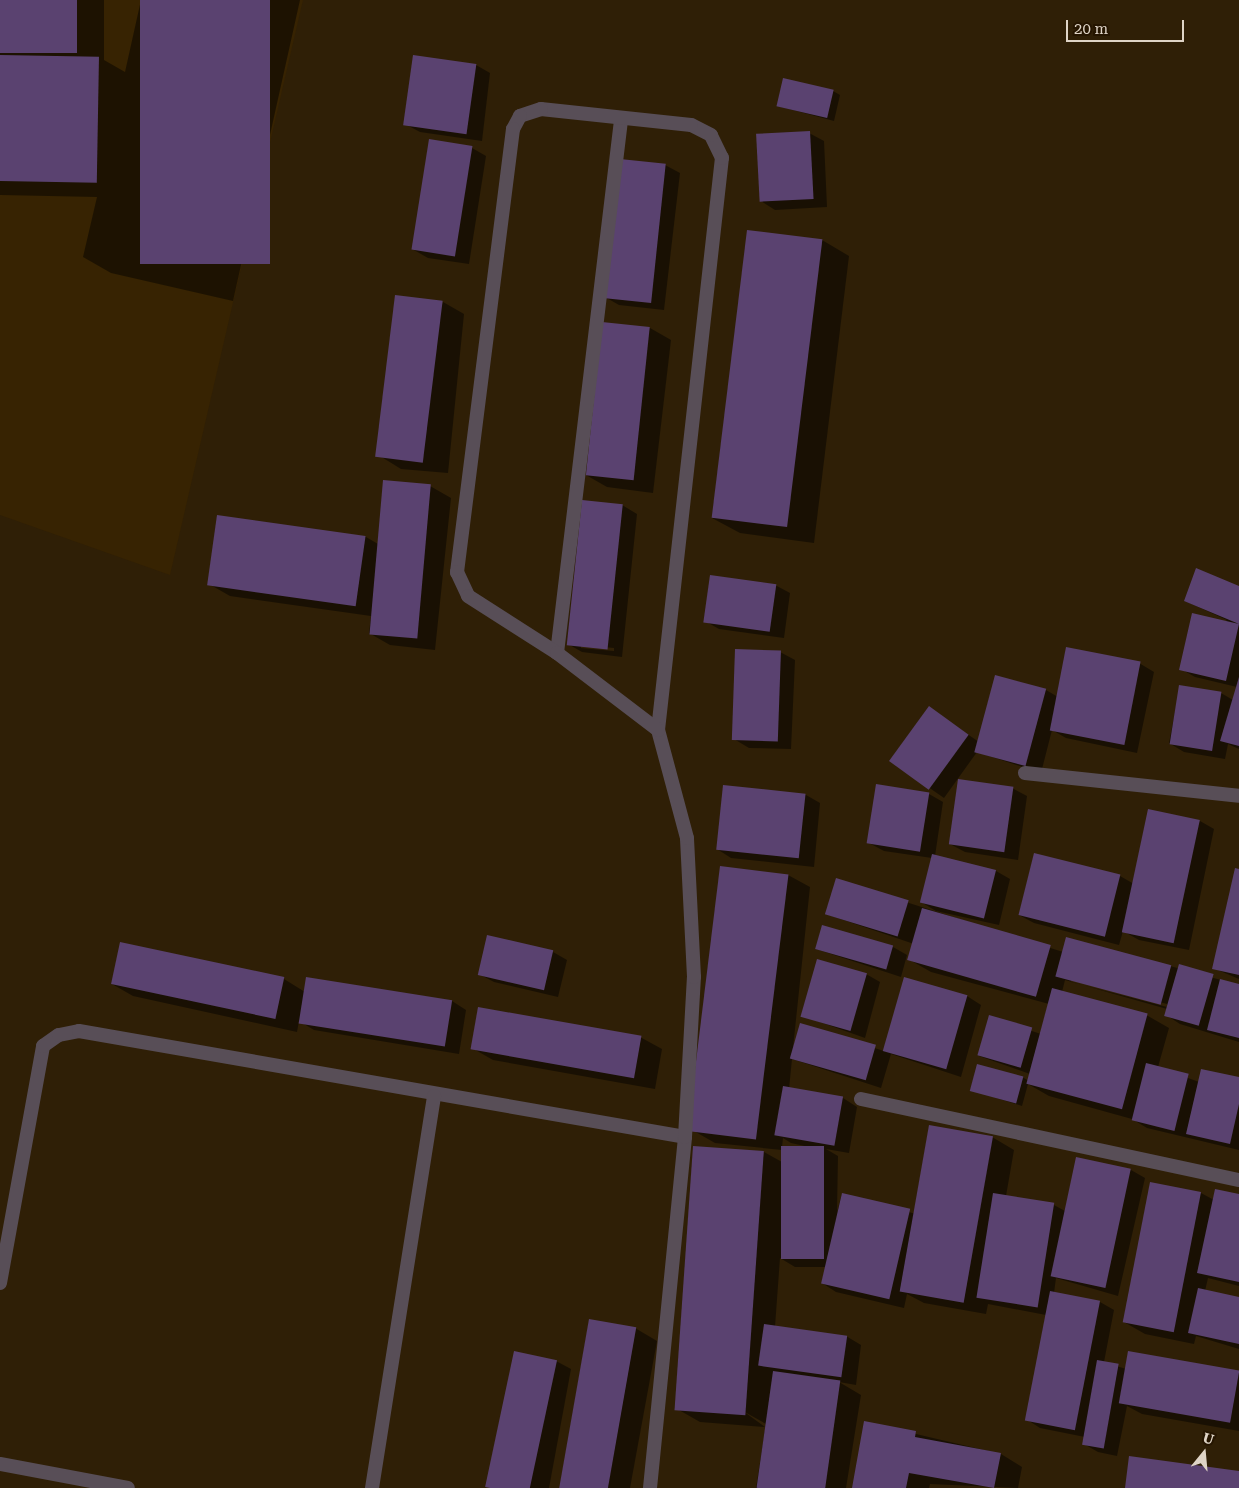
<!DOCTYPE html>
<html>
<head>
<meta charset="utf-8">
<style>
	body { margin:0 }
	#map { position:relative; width:1239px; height:1488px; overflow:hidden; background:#2f1f06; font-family:"Roboto Serif",serif }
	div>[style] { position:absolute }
	.built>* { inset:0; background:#372302 }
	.shadow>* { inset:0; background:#0007 }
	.building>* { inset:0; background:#5a4270; transform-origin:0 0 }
	.minor>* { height:14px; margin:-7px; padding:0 7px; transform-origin:7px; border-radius:7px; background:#584e57 }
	span { translate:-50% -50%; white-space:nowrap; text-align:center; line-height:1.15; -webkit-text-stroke:4.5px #251500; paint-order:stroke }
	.north { position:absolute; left:1179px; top:1428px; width:50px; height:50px; -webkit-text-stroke:4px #251500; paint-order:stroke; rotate:17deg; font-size:14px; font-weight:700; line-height:20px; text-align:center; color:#dfd4c6 }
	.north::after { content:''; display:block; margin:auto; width:18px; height:22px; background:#dfd4c6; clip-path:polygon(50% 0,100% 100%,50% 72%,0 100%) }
	.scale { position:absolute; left:1066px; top:20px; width:118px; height:22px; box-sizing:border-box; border:2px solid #dfd4c6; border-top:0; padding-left:6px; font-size:15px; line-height:18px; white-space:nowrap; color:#dfd4c6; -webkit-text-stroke:4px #251500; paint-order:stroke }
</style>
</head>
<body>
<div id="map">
	<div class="built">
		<i style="clip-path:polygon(0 0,303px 0,170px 575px,0 515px)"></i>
	</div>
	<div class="shadow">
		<i style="clip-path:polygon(0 0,104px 0,104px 60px,125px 72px,141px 0,300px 0,233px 301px,111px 273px,83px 257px,97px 197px,0 195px)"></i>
		<i style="clip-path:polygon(415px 57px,476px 65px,490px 73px,482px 141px,420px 132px,405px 124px)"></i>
		<i style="clip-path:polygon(833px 91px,840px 95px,834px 121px,778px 106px)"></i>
		<i style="clip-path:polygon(809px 133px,824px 141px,827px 207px,775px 210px,761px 201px)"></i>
		<i style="clip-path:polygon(430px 141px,472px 148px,486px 156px,469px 264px,428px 258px,414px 250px)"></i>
		<i style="clip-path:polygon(665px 165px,680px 173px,664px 310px,619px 305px,605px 297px)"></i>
		<i style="clip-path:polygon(748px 231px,822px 240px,849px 256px,814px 543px,740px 533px,712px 518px)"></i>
		<i style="clip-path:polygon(443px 302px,464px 314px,448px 473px,401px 469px,380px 456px)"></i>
		<i style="clip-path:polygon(650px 328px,671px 340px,653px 493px,607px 487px,586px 475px)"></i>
		<i style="clip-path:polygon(430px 486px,451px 498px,435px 650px,390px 645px,369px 633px,371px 616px,230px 596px,209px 584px,218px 517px,366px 537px,378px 544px)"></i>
		<i style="clip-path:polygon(evenodd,622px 505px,637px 514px,622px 657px,582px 652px,568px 644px,622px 505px,581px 645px,614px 648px,614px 651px,581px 648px,581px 645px)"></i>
		<i style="clip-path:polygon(775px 585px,790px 593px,784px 638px,719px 629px,705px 621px)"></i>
		<i style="clip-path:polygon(1239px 587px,1239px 749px,1228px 744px,1225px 759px,1184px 752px,1169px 743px,1180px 686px,1221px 693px,1233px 700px,1237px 687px,1195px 677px,1181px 669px,1227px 620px,1185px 601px)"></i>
		<i style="clip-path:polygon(780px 652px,795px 660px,791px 749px,749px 748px,734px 739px)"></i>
		<i style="clip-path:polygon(1139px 663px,1154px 672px,1137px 753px,1066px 738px,1052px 730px,1041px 773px,977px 752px,944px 798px,891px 761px,929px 708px,979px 742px,1046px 690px,1058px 697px)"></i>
		<i style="clip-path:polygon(724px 786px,806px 795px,820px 803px,814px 867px,731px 858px,717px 849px)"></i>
		<i style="clip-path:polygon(1012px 788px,1027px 796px,1018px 860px,965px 852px,950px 844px)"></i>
		<i style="clip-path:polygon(929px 794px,943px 802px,935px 856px,996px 871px,1010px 879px,999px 925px,936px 911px,921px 902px,932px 858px,884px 851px,869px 843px)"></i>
		<i style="clip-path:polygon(1200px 821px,1214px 829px,1189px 950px,1139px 940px,1123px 931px,1119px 945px,1034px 923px,1019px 915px,1034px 855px,1120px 876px,1134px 884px)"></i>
		<i style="clip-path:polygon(1239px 870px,1239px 979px,1213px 968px)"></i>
		<i style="clip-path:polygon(evenodd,788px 875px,810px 887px,793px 1048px,801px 1025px,884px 1051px,967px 996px,981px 1005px,961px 1077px,891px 1054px,881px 1088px,792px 1059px,789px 1089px,843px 1098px,857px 1107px,849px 1153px,826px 1149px,838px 1156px,837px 1212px,842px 1194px,916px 1214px,992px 1137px,1014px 1150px,1006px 1196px,1054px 1205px,1065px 1211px,1131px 1170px,1145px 1178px,1118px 1296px,1056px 1278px,1054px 1293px,1100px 1302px,1114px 1310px,1104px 1362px,1126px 1369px,1239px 1372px,1239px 1431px,1142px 1414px,1127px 1406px,1117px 1456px,1098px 1452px,1084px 1444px,1085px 1437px,1040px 1428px,1026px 1419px,1046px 1315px,988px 1304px,986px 1314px,924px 1303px,907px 1294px,904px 1308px,836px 1292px,822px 1283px,826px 1267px,795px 1267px,780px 1258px,775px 1327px,846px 1336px,861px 1345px,856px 1385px,839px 1382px,861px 1395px,846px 1488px,756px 1488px,766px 1424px,743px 1411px,765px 1427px,700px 1422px,679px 1410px,764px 1152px,782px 1162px,782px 1150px,715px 1143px,694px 1131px,788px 875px,783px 1138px,791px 1143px,809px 1147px,782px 1147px,783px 1138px)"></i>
		<i style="clip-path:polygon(evenodd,837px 880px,1063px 952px,1170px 966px,1239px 985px,1239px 1042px,1180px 1024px,1166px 1015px,1167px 1009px,1065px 980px,1062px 992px,1148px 1016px,1169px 1028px,1158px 1067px,1199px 1082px,1239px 1079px,1239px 1150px,1147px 1128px,1132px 1119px,1049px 1096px,1028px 1084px,1022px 1106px,971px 1090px,1022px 1077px,1029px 1081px,1030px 1074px,979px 1056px,990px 1017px,1041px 1034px,1049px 1004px,931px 972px,910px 960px,914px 944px,826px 914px,837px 880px,1071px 979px,1167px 1004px,1167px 1007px,1071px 982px,1071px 979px)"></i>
		<i style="clip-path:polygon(121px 944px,284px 979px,305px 992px,307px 978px,452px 1001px,466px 1010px,459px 1054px,314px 1030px,299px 1021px,297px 1032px,133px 996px,112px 984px)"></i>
		<i style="clip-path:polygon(893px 947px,907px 955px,901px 977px,816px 949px)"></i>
		<i style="clip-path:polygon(553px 952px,567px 960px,558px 997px,494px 982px,479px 974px)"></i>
		<i style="clip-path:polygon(866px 974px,880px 982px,865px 1038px,803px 1016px)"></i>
		<i style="clip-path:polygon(640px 1037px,662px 1049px,655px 1089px,493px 1060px,472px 1048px)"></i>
		<i style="clip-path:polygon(1201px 1193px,1214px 1200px,1239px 1196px,1239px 1286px,1208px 1278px,1205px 1291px,1239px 1299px,1239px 1349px,1196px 1336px,1194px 1344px,1145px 1334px,1124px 1322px)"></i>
		<i style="clip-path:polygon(635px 1328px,657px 1341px,630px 1488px,560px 1488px)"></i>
		<i style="clip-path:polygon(556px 1361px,571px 1369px,549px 1488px,490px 1488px)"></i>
		<i style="clip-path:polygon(865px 1422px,1001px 1454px,1022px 1467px,1018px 1488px,930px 1484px,929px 1488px,853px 1488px)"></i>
	</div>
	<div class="building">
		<i style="left:0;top:0;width:77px;height:53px"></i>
		<i style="left:140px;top:0;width:130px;height:264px"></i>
		<i style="left:0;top:55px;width:99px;height:126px;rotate:1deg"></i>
		<i style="left:413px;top:55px;width:64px;height:71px;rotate:8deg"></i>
		<i style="left:783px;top:78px;width:52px;height:29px;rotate:13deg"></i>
		<i style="left:810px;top:131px;width:68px;height:54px;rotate:87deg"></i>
		<i style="left:429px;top:139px;width:44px;height:112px;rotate:9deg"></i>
		<i style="left:620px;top:159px;width:46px;height:140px;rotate:6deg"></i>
		<i style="left:747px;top:230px;width:76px;height:290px;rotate:7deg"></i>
		<i style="left:395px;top:295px;width:48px;height:163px;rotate:7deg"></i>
		<i style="left:602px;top:322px;width:48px;height:154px;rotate:6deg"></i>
		<i style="left:383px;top:480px;width:48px;height:155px;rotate:5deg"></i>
		<i style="left:582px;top:500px;width:41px;height:146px;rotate:6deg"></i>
		<i style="left:217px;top:515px;width:150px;height:71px;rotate:8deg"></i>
		<i style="clip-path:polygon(1196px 568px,1239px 586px,1239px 624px,1226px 681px,1179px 670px,1192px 613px,1239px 624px,1184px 601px)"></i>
		<i style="left:710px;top:575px;width:67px;height:48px;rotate:8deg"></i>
		<i style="left:1066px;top:647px;width:76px;height:85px;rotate:11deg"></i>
		<i style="left:735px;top:649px;width:46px;height:91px;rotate:2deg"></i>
		<i style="left:995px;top:675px;width:53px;height:80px;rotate:15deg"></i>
		<i style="clip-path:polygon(1239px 677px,1239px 746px,1220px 741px)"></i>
		<i style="left:1179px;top:685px;width:43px;height:60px;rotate:9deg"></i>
		<i style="left:929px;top:706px;width:49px;height:68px;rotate:36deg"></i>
		<i style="left:958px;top:779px;width:56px;height:66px;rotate:8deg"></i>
		<i style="left:876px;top:784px;width:54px;height:60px;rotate:9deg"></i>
		<i style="left:723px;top:785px;width:83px;height:65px;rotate:6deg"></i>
		<i style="left:1148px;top:809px;width:53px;height:126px;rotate:12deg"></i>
		<i style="left:1034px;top:853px;width:89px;height:64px;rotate:14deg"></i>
		<i style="left:932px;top:854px;width:66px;height:50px;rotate:14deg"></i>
		<i style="left:720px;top:866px;width:69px;height:267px;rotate:7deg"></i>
		<i style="clip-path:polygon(1235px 868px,1239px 869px,1239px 975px,1212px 969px)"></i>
		<i style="left:836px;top:878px;width:76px;height:38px;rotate:17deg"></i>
		<i style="left:922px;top:908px;width:134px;height:54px;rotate:16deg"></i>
		<i style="left:822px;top:925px;width:74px;height:25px;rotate:16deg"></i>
		<i style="left:487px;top:935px;width:68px;height:41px;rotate:13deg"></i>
		<i style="left:1066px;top:937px;width:109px;height:41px;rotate:15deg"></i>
		<i style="left:120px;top:942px;width:168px;height:43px;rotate:12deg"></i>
		<i style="left:817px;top:959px;width:52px;height:60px;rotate:16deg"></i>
		<i style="left:1179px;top:964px;width:36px;height:54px;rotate:16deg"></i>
		<i style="left:306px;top:977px;width:148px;height:47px;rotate:9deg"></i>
		<i style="left:904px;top:977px;width:66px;height:77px;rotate:16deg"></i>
		<i style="clip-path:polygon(1220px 979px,1239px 984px,1239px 1038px,1207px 1030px)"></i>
		<i style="left:1052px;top:988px;width:99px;height:99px;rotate:15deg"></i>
		<i style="left:478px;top:1007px;width:166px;height:43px;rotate:10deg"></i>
		<i style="left:989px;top:1015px;width:45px;height:42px;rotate:16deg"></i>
		<i style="left:800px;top:1023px;width:79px;height:37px;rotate:16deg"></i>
		<i style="left:1146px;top:1063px;width:44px;height:59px;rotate:14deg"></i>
		<i style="left:977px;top:1064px;width:48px;height:28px;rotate:15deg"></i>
		<i style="clip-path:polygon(1201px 1069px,1239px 1077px,1239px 1104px,1230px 1144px,1186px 1134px)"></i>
		<i style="left:783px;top:1086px;width:61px;height:50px;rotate:10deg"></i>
		<i style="left:929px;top:1125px;width:65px;height:169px;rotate:10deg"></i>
		<i style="left:693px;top:1146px;width:71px;height:265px;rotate:4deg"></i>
		<i style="left:781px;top:1146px;width:43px;height:113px"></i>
		<i style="left:1076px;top:1157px;width:56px;height:122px;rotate:12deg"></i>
		<i style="left:1150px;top:1182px;width:52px;height:143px;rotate:11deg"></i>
		<i style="clip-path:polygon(1215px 1189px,1239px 1194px,1239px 1282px,1197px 1273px)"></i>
		<i style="left:842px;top:1193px;width:70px;height:93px;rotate:13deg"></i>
		<i style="left:993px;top:1193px;width:62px;height:106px;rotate:9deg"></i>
		<i style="clip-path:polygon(1198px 1288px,1239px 1297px,1239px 1344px,1188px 1333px)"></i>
		<i style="left:1050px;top:1291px;width:51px;height:132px;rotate:11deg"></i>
		<i style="left:589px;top:1319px;width:48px;height:172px;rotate:10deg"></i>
		<i style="left:764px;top:1324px;width:84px;height:42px;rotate:8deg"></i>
		<i style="left:514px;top:1351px;width:44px;height:139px;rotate:12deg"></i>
		<i style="left:1128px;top:1351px;width:113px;height:53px;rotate:10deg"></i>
		<i style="left:1097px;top:1360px;width:22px;height:86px;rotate:10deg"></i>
		<i style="left:773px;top:1371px;width:68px;height:118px;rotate:8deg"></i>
		<i style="clip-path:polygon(864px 1421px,916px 1431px,915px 1437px,1001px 1453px,994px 1488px,909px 1473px,906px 1488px,852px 1488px)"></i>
		<i style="clip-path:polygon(1129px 1456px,1239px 1471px,1239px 1488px,1125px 1488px)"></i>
	</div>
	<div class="minor">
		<i style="left:557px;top:653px;width:537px;rotate:-83.15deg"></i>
		<i style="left:1025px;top:773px;width:215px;rotate:6.1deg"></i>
		<i style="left:861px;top:1099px;width:387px;rotate:12.1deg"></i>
		<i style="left:0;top:1283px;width:241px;rotate:-79.7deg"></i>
		<i style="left:43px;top:1046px;width:19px;rotate:-35deg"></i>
		<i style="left:59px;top:1035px;width:20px;rotate:-11deg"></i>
		<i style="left:79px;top:1031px;width:615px;rotate:9.92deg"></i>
		<i style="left:0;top:1464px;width:130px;rotate:10.6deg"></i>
		<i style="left:372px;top:1488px;width:397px;rotate:-81deg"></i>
		<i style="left:650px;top:1488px;width:353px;rotate:-84.3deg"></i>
		<i style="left:685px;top:1137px;width:160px;rotate:-86.8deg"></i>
		<i style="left:694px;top:977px;width:139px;rotate:-92.9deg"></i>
		<i style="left:687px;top:838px;width:112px;rotate:-105deg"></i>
		<i style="left:658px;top:730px;width:576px;rotate:-83.62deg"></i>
		<i style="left:722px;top:158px;width:25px;rotate:-116deg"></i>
		<i style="left:711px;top:135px;width:22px;rotate:-153deg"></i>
		<i style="left:691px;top:125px;width:151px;rotate:-173.9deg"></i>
		<i style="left:541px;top:109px;width:22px;rotate:162deg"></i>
		<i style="left:520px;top:116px;width:15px;rotate:118deg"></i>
		<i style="left:513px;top:129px;width:447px;rotate:97.2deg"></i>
		<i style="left:457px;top:572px;width:26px;rotate:65deg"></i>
		<i style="left:468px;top:596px;width:106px;rotate:32.6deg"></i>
		<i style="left:557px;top:653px;width:127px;rotate:37.3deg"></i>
	</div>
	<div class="north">U</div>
	<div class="scale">20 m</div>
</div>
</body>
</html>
